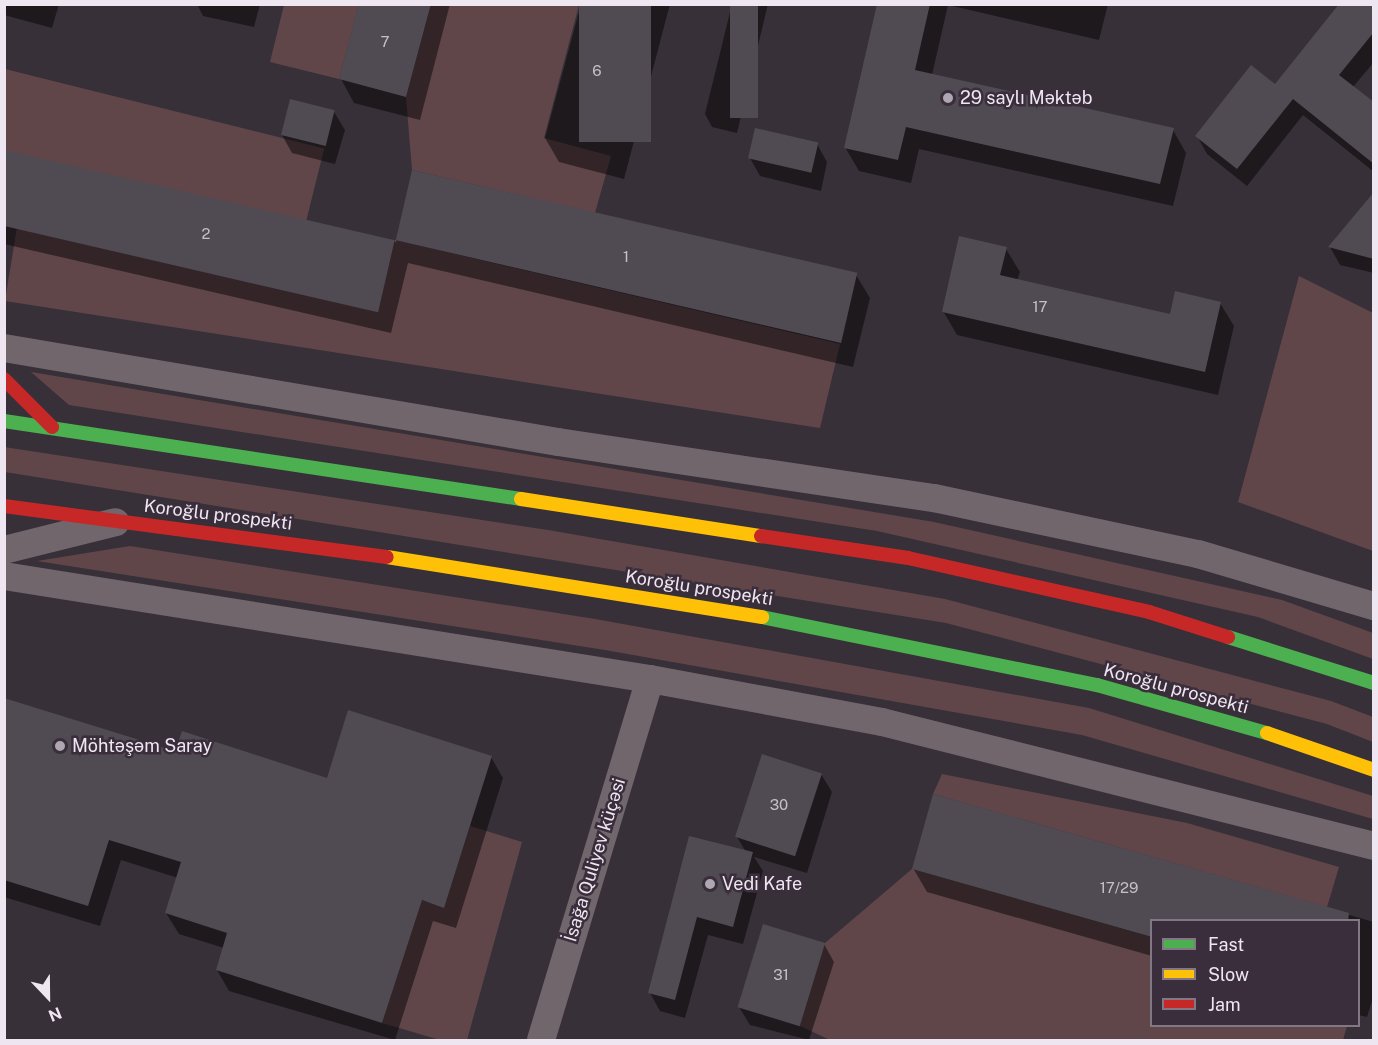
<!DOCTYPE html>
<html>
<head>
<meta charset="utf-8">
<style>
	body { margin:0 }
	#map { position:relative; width:1378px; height:1045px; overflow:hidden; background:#373038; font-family:"Public Sans",sans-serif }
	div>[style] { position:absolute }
	.green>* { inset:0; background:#614649; transform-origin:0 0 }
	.shadow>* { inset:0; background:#0007 }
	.building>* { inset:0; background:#504b53; transform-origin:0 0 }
	.street>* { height:28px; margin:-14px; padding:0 14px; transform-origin:14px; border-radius:14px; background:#72666d }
	.fast>* { height:14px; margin:-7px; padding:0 7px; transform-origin:7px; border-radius:7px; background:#4caf50 }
	.slow>* { height:14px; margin:-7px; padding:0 7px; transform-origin:7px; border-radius:7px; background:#ffc107 }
	.jam>* { height:14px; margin:-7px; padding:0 7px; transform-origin:7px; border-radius:7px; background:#c62828 }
	.dots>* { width:16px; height:16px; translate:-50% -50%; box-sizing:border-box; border:3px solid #3a2d3c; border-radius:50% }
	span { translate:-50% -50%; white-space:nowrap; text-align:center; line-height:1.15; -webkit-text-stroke:5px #3a2d3c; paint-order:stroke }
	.number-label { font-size:15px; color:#c6bfc9 }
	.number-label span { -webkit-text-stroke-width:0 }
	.poi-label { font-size:18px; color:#eee6f0 }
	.left { translate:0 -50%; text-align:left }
	.street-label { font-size:18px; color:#eee6f0 }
	.frame { position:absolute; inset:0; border:6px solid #eee6f0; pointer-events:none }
	.legend { position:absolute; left:1150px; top:919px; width:210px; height:108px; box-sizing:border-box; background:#3a2d3c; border:2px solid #827784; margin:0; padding:8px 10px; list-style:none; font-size:18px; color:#eee6f0 }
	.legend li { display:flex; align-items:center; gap:12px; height:30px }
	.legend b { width:30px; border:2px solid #827784 }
	.north { position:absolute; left:18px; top:967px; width:60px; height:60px; -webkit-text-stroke:4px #3a2d3c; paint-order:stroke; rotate:158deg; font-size:16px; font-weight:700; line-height:24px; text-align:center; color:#eee6f0 }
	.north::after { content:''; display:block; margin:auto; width:21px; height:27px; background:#eee6f0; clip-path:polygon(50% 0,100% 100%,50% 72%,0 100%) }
</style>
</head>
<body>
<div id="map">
	<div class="green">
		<i style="clip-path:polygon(284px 5px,359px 5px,339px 79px,270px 62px)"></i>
		<i style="clip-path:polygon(431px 5px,579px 5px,544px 138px,611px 156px,595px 213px,412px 170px,406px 97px)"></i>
		<i style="left:5px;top:69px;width:329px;height:81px;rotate:14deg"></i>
		<i style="clip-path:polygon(17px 227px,378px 310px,395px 240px,840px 344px,820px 428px,5px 301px)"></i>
		<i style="clip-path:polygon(1299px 276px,1373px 313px,1373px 551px,1238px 502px)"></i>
		<i style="clip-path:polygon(31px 372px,934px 522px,1282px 600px,1373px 633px,1373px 659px,1258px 617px,877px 531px,69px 405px)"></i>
		<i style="clip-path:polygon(4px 447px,548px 530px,945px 599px,1331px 701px,1373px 717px,1373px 742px,1327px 724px,946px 623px,5px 472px)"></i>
		<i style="clip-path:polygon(130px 546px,595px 619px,1089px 708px,1373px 796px,1373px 819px,1082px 735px,605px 650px,37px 561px)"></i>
		<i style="clip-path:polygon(942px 774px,1187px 823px,1339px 867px,1327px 907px,933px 794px)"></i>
		<i style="clip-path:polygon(470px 826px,522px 842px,467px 1040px,440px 1040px,382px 1023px,421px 900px,444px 907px)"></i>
		<i style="clip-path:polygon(912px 869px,1151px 937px,1152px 1026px,1347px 1026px,1343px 1040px,830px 1040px,798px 1025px,825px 943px)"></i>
	</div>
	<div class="shadow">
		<i style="clip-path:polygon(4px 4px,59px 4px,52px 28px,4px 15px)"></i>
		<i style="clip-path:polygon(197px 4px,260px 4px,254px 27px,203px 16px)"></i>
		<i style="clip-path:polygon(360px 4px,450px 4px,420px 120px,354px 103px,341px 79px)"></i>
		<i style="clip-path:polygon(581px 4px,670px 4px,624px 179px,559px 162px,545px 138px)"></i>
		<i style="clip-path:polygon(732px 4px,768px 4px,737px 133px,712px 127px,705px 114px)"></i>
		<i style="clip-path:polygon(878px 4px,1108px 4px,1099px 40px,948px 5px,932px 75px,1173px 130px,1186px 153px,1173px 206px,919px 149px,911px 183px,859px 171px,845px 147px)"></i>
		<i style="clip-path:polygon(1374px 4px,1374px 62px,1353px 87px,1374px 104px,1374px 172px,1303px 115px,1247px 186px,1207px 154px,1197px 136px,1275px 86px)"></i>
		<i style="clip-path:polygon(334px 112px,345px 130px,335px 164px,292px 153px,282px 135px)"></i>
		<i style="clip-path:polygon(817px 144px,827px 162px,821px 191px,760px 176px,750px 158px)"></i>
		<i style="clip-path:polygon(4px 151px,396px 242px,413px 172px,856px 275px,870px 298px,853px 367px,408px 263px,391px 333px,4px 244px)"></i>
		<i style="clip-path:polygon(1374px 195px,1374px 273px,1340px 265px,1330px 247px)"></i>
		<i style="clip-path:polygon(1006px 249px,1020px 272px,1017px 281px,1171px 316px,1220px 303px,1234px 326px,1218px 395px,957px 335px,943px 311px)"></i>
		<i style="clip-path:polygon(4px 699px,176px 753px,328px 779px,491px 757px,503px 778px,456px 928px,433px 921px,395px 1040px,229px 991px,217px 970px,224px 948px,179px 934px,166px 913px,178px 878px,121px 860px,100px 926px,4px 897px)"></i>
		<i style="clip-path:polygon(821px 774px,832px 792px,807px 873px,754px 857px,763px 871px,743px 944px,708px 935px,685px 1018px,660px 1011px,650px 993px,690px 838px,746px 852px,737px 837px)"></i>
		<i style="clip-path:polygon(934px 796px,1374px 922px,1374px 995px,1367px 1017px,1358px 1015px,1358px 920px,1152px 920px,1152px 956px,927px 892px,913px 868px)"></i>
		<i style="clip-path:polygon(824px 944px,834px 962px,809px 1040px,750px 1025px,739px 1007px)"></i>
	</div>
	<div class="building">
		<i style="clip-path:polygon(359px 4px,431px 4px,406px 97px,339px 79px)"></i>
		<i style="left:579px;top:4px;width:72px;height:138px"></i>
		<i style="left:730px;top:4px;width:28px;height:114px"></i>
		<i style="clip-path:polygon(877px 4px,930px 4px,915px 70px,1174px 128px,1160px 184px,906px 127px,898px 160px,844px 148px)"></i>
		<i style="clip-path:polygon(1339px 4px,1374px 4px,1374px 32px,1339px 75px,1374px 102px,1374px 164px,1293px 99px,1237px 169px,1195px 136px,1251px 65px,1275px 84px)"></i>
		<i style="left:290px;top:99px;width:46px;height:37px;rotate:14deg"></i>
		<i style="left:755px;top:128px;width:65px;height:31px;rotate:13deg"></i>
		<i style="left:4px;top:150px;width:401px;height:74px;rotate:13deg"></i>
		<i style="left:412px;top:170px;width:457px;height:72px;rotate:13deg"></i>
		<i style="clip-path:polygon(1374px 192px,1374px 259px,1328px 247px)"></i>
		<i style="clip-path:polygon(959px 236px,1007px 247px,1000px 275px,1170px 314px,1175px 291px,1221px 302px,1205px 372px,942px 312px)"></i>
		<i style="clip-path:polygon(4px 698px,175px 751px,182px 731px,327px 778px,348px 710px,492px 756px,444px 908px,422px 900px,382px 1023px,216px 970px,227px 933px,165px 913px,181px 862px,109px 840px,88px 906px,4px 880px)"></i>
		<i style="left:762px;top:754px;width:63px;height:87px;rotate:18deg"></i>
		<i style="clip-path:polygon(933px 794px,1349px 913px,1348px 921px,1152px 921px,1152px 937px,912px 869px)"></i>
		<i style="clip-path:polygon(689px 836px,753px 852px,733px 927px,697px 917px,675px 1000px,648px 993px)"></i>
		<i style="left:763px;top:924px;width:65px;height:87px;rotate:17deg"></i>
	</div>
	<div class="street">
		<i style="left:4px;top:348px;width:562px;rotate:9.63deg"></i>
		<i style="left:558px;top:442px;width:380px;rotate:8.5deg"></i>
		<i style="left:934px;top:498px;width:270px;rotate:12deg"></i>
		<i style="left:1198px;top:554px;width:184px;rotate:16.5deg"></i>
		<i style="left:4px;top:550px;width:115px;rotate:-14deg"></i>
		<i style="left:4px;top:576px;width:654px;rotate:9.06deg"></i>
		<i style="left:650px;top:679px;width:236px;rotate:10.5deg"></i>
		<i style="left:882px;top:722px;width:507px;rotate:14.15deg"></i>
		<i style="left:541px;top:1040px;width:377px;rotate:-73.2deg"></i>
	</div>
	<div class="fast">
		<i style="left:4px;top:421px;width:523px;rotate:8.58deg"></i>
		<i style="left:762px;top:617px;width:342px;rotate:11.5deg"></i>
		<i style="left:1097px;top:685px;width:177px;rotate:15.8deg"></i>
		<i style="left:1228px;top:637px;width:153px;rotate:17.5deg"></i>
	</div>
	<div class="slow">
		<i style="left:521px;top:499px;width:243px;rotate:8.8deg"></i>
		<i style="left:387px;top:557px;width:380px;rotate:9.1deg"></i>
		<i style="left:1267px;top:733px;width:113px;rotate:19.1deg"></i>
	</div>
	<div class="jam">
		<i style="left:4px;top:379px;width:68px;rotate:45deg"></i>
		<i style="left:4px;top:506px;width:386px;rotate:7.6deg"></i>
		<i style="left:761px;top:536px;width:149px;rotate:8.5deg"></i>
		<i style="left:908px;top:558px;width:247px;rotate:12.6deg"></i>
		<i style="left:1149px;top:612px;width:83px;rotate:17.6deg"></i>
	</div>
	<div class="dots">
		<i style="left:948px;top:98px;background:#aea6b0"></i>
		<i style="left:60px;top:746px;background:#aea6b0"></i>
		<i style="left:710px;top:884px;background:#aea6b0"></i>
	</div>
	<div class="number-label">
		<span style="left:385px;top:42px">7</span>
		<span style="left:597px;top:71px">6</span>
		<span style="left:206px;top:234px">2</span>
		<span style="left:626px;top:257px">1</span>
		<span style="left:1040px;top:307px">17</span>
		<span style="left:779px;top:805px">30</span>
		<span style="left:1119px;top:888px">17/29</span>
		<span style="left:781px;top:975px">31</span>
	</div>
	<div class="poi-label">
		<span class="left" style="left:960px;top:98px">29 saylı Məktəb</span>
		<span class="left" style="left:72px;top:746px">Möhtəşəm Saray</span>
		<span class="left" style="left:722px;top:884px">Vedi Kafe</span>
	</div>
	<div class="street-label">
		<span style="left:218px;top:515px;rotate:7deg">Koroğlu prospekti</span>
		<span style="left:699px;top:588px;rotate:9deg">Koroğlu prospekti</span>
		<span style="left:1176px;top:689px;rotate:15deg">Koroğlu prospekti</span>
		<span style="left:595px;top:860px;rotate:-73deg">İsağa Quliyev küçəsi</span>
	</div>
	<div class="frame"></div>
	<ul class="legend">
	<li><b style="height:8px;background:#4caf50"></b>Fast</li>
	<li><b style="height:8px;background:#ffc107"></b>Slow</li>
	<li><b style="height:8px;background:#c62828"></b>Jam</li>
	</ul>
	<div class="north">N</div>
</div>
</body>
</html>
